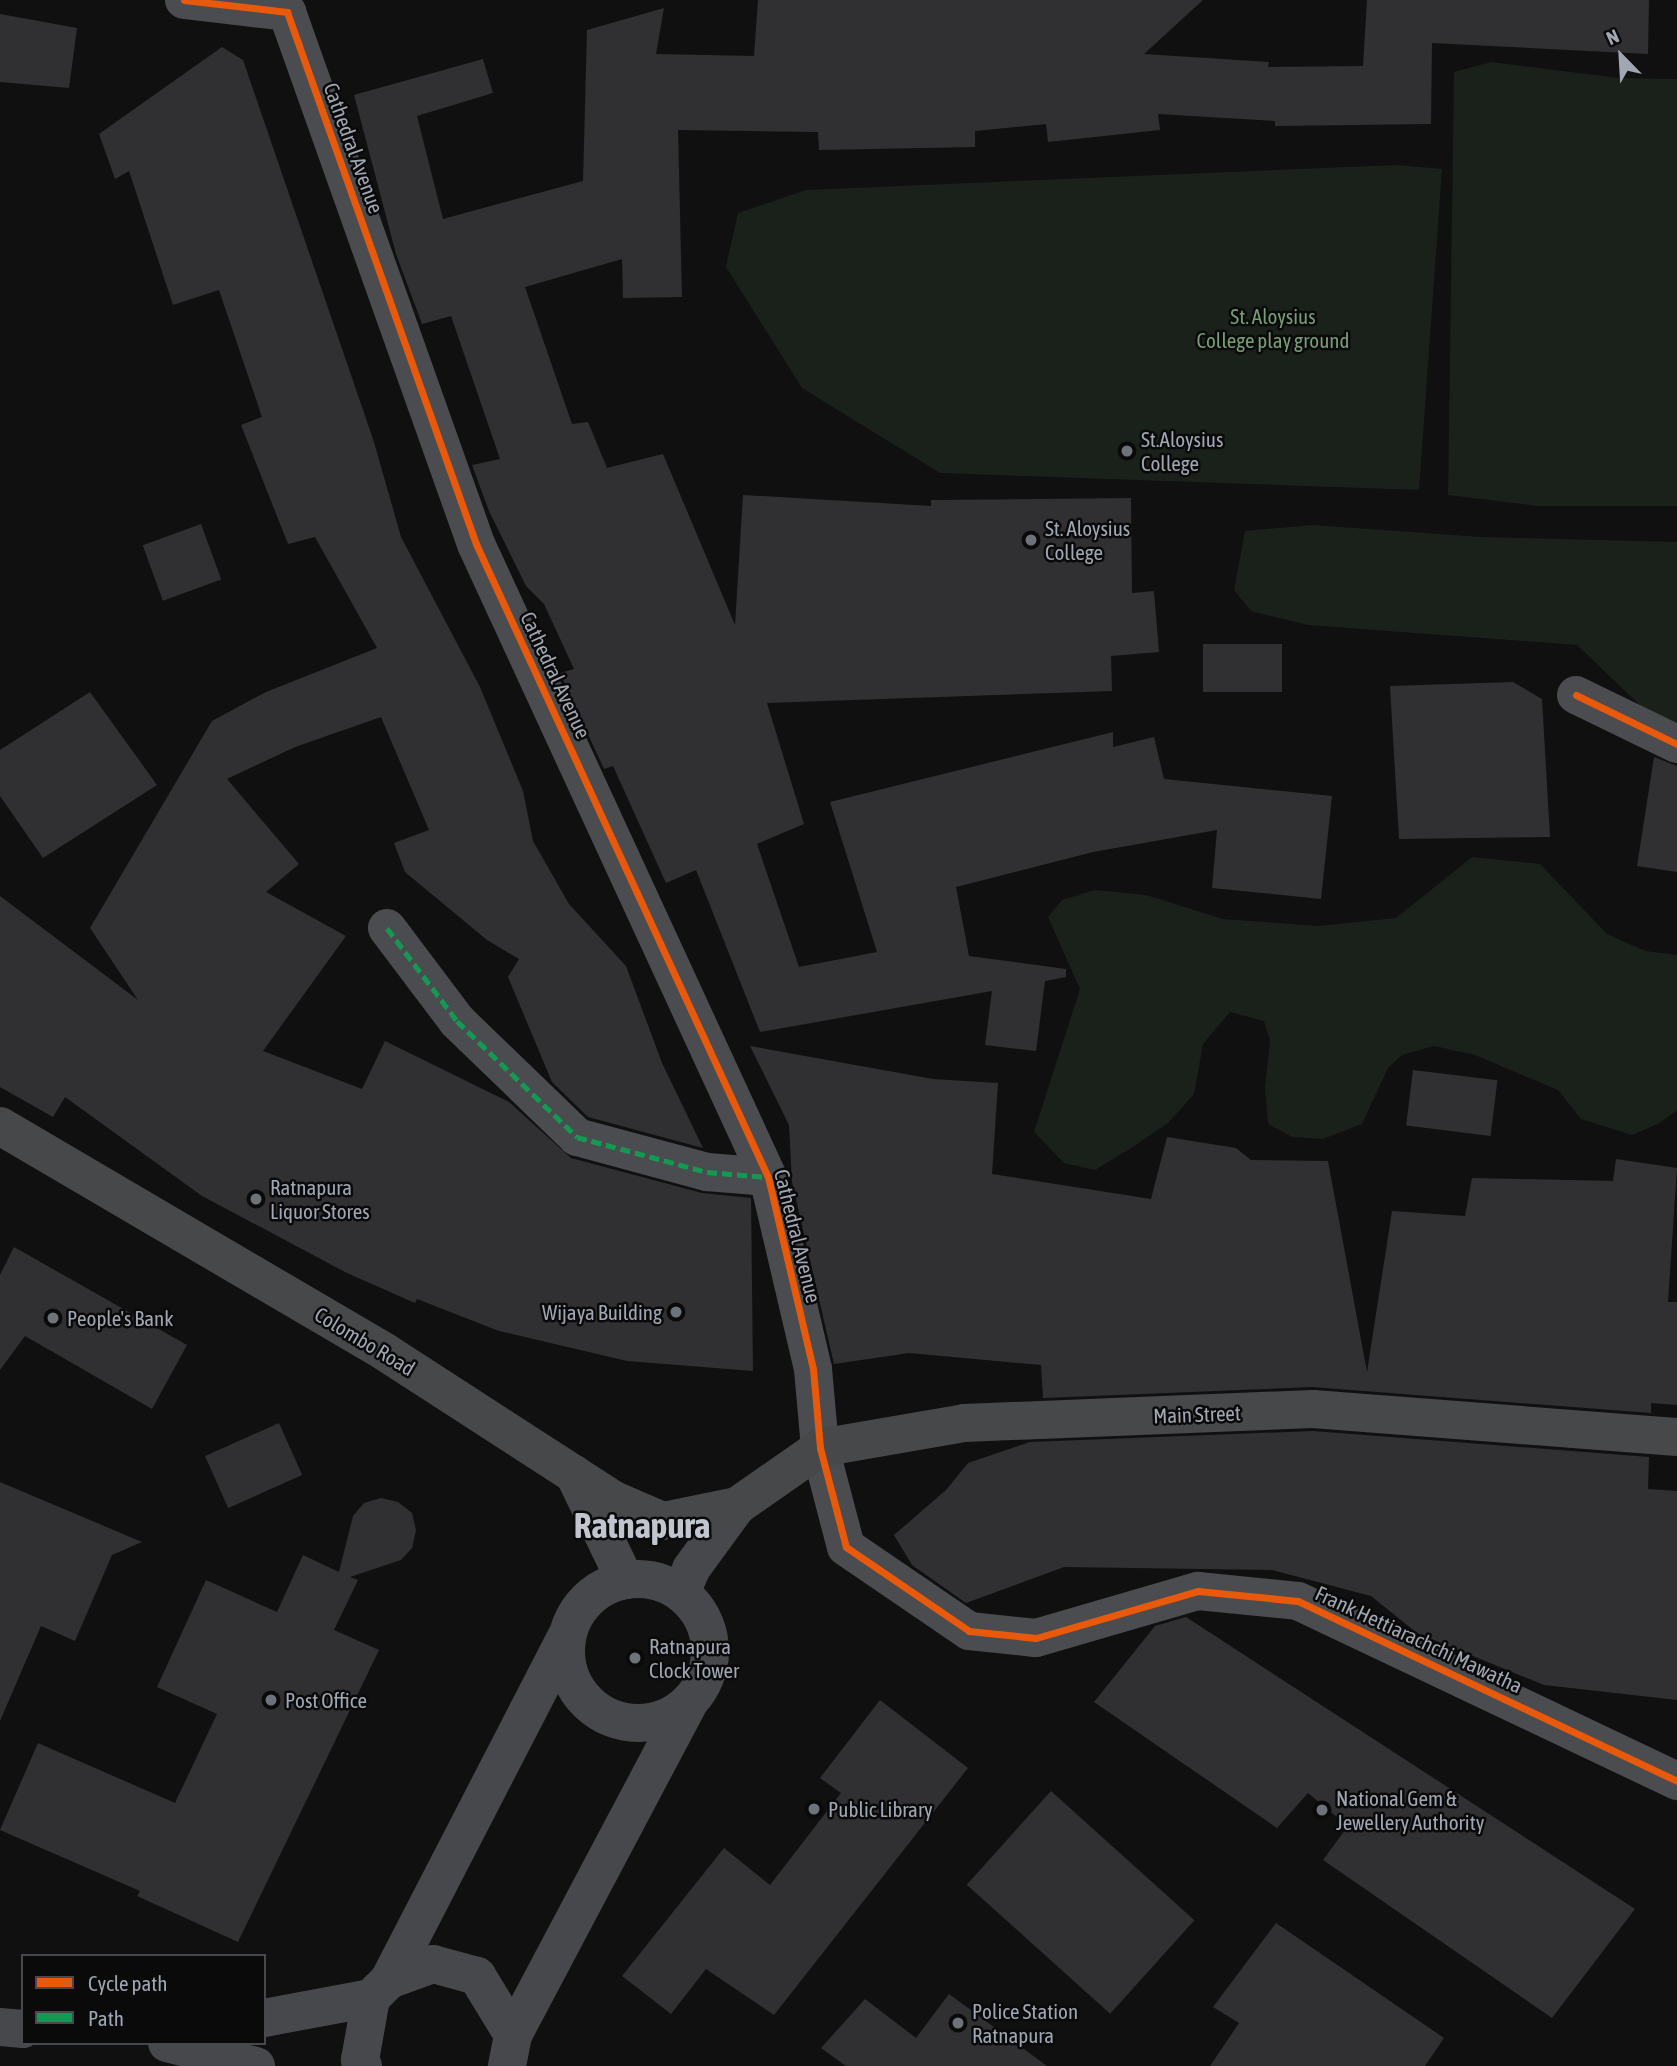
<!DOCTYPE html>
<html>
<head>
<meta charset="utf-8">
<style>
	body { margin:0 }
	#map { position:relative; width:1677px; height:2066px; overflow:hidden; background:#101010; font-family:"Asap Condensed",sans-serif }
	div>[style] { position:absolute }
	.green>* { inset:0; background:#1a201a }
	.building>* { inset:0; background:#303033; transform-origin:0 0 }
	.minor>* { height:38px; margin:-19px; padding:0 19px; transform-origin:19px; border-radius:19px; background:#4a4c4f }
	.major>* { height:38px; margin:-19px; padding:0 19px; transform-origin:19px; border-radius:19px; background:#46484b }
	.major>.ring { margin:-19px; padding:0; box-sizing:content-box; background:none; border:38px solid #46484b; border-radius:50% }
	.highway>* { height:38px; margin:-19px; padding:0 19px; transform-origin:19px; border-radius:19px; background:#46484a }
	.quiet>* { height:5px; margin-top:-2.5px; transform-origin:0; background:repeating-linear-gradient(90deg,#139951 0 10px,transparent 0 15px) }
	.cycleway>* { height:7px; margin:-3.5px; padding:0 3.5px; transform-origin:3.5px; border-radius:3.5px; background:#e8590c }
	.dots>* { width:19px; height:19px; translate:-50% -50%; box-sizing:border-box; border:4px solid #0a0a0b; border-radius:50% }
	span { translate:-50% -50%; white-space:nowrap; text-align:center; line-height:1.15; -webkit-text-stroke:5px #0a0a0b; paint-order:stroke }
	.street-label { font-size:21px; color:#a0a7b2 }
	.park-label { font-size:21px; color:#789d76 }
	.poi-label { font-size:21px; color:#a0a7b2 }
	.left { translate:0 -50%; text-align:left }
	.right { translate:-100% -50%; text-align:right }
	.town-label { font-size:35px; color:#c1c6ce; font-weight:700 }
	.legend { position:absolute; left:21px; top:1954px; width:245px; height:91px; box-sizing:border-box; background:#0a0a0b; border:2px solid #46494e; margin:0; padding:9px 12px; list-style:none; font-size:21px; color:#a0a7b2 }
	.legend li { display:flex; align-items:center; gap:14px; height:35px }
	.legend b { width:35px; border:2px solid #46494e }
	.north { position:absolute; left:1586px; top:21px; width:70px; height:70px; -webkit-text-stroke:5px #0a0a0b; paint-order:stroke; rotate:336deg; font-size:19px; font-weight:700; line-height:28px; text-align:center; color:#a0a7b2 }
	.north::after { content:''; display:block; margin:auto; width:24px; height:32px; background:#a0a7b2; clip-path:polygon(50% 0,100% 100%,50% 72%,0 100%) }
</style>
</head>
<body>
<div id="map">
	<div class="green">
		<i style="clip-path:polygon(1491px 62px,1618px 78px,1677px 79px,1677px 506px,1538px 506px,1448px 495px,1454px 72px)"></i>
		<i style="clip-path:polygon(1397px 165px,1442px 169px,1419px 490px,940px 473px,802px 388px,726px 267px,738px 213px,806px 190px)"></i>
		<i style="clip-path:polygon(1313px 525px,1482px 537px,1677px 542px,1677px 724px,1645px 710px,1577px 645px,1308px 625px,1251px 611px,1234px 590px,1245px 531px)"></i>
		<i style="clip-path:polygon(1472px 857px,1540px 864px,1607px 934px,1645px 951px,1677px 955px,1677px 1110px,1660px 1123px,1632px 1135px,1581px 1119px,1558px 1090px,1475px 1055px,1434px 1046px,1402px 1055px,1388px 1068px,1362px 1124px,1323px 1139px,1292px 1137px,1268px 1124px,1265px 1087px,1270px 1041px,1264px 1021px,1230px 1012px,1203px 1044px,1194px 1094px,1168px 1123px,1128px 1150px,1095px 1170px,1064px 1163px,1034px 1132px,1080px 989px,1048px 917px,1062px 900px,1095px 890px,1146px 895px,1223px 919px,1318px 926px,1396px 918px)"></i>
	</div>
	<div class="building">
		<i style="clip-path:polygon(758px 0,1203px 0,1144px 54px,1269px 62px,1268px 67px,1363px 66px,1367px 0,1649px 0,1648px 54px,1432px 43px,1431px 124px,1275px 126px,1275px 121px,1158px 114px,1160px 130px,1048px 142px,1046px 124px,975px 131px,975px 147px,819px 150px,818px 132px,678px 130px,682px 297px,623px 298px,622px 259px,525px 287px,572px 424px,588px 422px,607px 468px,663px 454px,735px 625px,743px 495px,931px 506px,931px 500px,1131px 498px,1132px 593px,1154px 591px,1159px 652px,1111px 656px,1112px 691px,767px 703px,804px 824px,757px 844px,799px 967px,877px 952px,830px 802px,1113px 732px,1113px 747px,1154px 737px,1164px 779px,1332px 796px,1321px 899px,1212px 888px,1217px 830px,1093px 852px,956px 887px,969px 956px,1066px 969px,1066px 977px,1045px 981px,1036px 1051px,985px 1045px,992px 991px,760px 1032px,696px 870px,666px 883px,613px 766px,604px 769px,560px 673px,574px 669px,544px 604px,526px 586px,489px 511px,472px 465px,500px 459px,451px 316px,422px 324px,396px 254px,354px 95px,483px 59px,493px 93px,417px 116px,443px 219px,583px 181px,587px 30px,664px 8px,656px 54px,754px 56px)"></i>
		<i style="clip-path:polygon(0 14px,77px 28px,69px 88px,0 82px)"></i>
		<i style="clip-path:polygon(222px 47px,243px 60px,374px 442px,401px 537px,480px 687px,523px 791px,533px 841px,569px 904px,626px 966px,662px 1063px,703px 1148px,588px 1117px,552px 1082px,508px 977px,519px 959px,487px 940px,405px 872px,394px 843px,429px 830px,381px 717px,295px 747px,227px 779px,299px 864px,266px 892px,346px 936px,263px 1051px,362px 1089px,385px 1041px,509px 1102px,571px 1158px,702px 1193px,751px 1198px,753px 1371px,627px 1361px,499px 1331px,417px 1299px,415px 1303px,347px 1273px,202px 1196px,65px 1097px,53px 1117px,0 1087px,0 896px,138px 1000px,90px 928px,212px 721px,266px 692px,377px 648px,315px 537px,288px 544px,241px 425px,262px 417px,219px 290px,173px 305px,129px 171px,115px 179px,99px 134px)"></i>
		<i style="left:201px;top:524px;width:59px;height:62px;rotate:70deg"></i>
		<i style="left:1203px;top:644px;width:79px;height:48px"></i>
		<i style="clip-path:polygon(1513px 682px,1542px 699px,1550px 837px,1399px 839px,1390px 686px)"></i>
		<i style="clip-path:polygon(90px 692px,157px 785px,43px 858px,0 796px,0 750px)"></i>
		<i style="clip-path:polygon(1654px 757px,1677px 766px,1677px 872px,1637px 866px)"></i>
		<i style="clip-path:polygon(750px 1046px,933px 1079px,998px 1083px,992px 1174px,1151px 1199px,1167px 1137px,1236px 1148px,1251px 1160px,1328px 1161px,1367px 1372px,1392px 1211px,1465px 1216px,1472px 1178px,1613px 1181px,1616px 1159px,1677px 1168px,1668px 1302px,1677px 1302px,1677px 1405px,1651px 1403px,1651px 1413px,1312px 1387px,1043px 1398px,1041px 1365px,909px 1353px,834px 1364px,792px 1182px,789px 1125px)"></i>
		<i style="left:1413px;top:1070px;width:85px;height:56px;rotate:7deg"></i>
		<i style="clip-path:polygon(14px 1247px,187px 1345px,152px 1409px,25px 1336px,0 1370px,0 1275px)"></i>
		<i style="left:279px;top:1423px;width:57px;height:81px;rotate:66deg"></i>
		<i style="clip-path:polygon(1313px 1431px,1649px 1457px,1648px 1489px,1677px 1491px,1677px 1700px,1544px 1685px,1417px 1633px,1371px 1596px,1272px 1570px,1064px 1567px,966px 1603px,912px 1565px,894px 1535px,946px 1490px,968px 1463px,1030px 1442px)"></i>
		<i style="clip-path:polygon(0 1482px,142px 1542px,112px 1555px,75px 1641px,41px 1626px,0 1721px)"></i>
		<i style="clip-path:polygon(381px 1498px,398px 1502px,412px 1513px,416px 1530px,412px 1548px,401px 1560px,350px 1577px,358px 1580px,334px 1630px,379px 1650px,238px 1942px,137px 1896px,140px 1891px,0 1830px,38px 1743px,175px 1803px,217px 1714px,157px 1687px,206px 1580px,277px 1612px,303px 1555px,339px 1572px,353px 1516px,364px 1503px)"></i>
		<i style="clip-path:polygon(1186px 1617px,1635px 1909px,1552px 2018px,1323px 1860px,1348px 1826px,1308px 1793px,1277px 1828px,1094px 1702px,1155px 1626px)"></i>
		<i style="clip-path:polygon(880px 1700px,968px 1768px,774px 2015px,706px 1969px,671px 2014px,622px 1976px,724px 1848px,770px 1885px,841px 1793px,820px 1778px)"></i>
		<i style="left:1051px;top:1791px;width:193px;height:126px;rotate:42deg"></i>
		<i style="clip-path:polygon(1276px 1923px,1444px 2038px,1425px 2066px,1210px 2066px,1239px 2023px,1213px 2007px)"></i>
		<i style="clip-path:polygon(949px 1994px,1047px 2066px,846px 2066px,821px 2048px,865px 1999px,916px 2038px)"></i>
	</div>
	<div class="minor">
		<i style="left:184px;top:0;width:104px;rotate:6.6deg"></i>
		<i style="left:287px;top:12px;width:565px;rotate:70.44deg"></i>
		<i style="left:476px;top:544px;width:697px;rotate:65.24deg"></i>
		<i style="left:768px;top:1177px;width:197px;rotate:76.8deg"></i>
		<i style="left:813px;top:1369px;width:79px;rotate:84.9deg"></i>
		<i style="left:820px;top:1448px;width:102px;rotate:75.3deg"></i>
		<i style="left:846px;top:1547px;width:149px;rotate:34.3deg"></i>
		<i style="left:969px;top:1631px;width:67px;rotate:6deg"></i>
		<i style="left:1036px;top:1638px;width:169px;rotate:-16.2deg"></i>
		<i style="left:1198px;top:1591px;width:100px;rotate:5.7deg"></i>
		<i style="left:1298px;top:1601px;width:420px;rotate:25.4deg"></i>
		<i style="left:1576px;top:695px;width:112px;rotate:25.9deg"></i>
		<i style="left:387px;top:928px;width:116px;rotate:53deg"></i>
		<i style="left:457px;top:1021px;width:167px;rotate:44deg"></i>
		<i style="left:577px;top:1137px;width:135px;rotate:15.1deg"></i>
		<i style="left:707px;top:1172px;width:61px;rotate:4.7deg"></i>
	</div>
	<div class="major">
		<i style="left:574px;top:1474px;width:118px;rotate:64.3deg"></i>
		<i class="ring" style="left:566px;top:1579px;width:106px;height:106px"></i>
		<i style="left:681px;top:1593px;width:26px;rotate:-67deg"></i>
		<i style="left:691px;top:1569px;width:78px;rotate:-53.9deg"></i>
		<i style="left:389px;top:1980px;width:386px;rotate:-62.7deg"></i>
		<i style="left:264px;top:2018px;width:109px;rotate:-10.6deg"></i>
		<i style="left:0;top:2027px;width:23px;rotate:5deg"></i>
		<i style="left:513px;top:2035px;width:377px;rotate:-62.1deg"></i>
		<i style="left:167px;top:2043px;width:92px;rotate:14.5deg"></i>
		<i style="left:363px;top:2066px;width:7px;rotate:-117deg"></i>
		<i style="left:360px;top:2060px;width:63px;rotate:-79.9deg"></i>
		<i style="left:371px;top:1998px;width:25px;rotate:-45deg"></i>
		<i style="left:389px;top:1980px;width:47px;rotate:-20deg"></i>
		<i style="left:433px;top:1964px;width:46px;rotate:15.3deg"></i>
		<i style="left:477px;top:1976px;width:69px;rotate:58.6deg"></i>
		<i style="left:513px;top:2035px;width:32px;rotate:101deg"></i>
	</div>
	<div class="highway">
		<i style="left:0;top:1126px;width:446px;rotate:30.4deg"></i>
		<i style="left:385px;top:1352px;width:273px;rotate:32.9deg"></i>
		<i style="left:614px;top:1500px;width:53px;rotate:23.2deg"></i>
		<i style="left:663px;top:1521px;width:76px;rotate:-11.5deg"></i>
		<i style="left:737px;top:1506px;width:101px;rotate:-34.9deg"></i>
		<i style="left:820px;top:1448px;width:146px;rotate:-9.8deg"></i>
		<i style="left:964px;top:1423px;width:349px;rotate:-2.3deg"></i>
		<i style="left:1313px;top:1409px;width:365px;rotate:4.4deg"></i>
	</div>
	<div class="quiet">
		<i style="left:387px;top:928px;width:116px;rotate:53deg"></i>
		<i style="left:457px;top:1021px;width:167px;rotate:44deg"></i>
		<i style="left:577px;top:1137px;width:135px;rotate:15.1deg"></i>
		<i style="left:707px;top:1172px;width:61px;rotate:4.7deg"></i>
	</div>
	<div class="cycleway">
		<i style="left:184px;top:0;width:104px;rotate:6.6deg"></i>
		<i style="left:287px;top:12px;width:565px;rotate:70.44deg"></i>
		<i style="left:476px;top:544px;width:697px;rotate:65.24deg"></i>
		<i style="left:768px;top:1177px;width:197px;rotate:76.8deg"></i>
		<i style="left:813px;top:1369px;width:79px;rotate:84.9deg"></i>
		<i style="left:820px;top:1448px;width:102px;rotate:75.3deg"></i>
		<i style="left:846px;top:1547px;width:149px;rotate:34.3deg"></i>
		<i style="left:969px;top:1631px;width:67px;rotate:6deg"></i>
		<i style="left:1036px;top:1638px;width:169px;rotate:-16.2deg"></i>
		<i style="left:1198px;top:1591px;width:100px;rotate:5.7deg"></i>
		<i style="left:1298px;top:1601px;width:420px;rotate:25.4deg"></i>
		<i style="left:1576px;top:695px;width:112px;rotate:25.9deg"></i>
	</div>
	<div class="dots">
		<i style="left:1127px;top:451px;background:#6e7279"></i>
		<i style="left:1031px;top:540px;background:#6e7279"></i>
		<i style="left:256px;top:1199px;background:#6e7279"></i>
		<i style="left:676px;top:1312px;background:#6e7279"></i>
		<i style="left:53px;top:1318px;background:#6e7279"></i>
		<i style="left:635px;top:1658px;background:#6e7279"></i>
		<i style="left:271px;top:1700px;background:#6e7279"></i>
		<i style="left:814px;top:1809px;background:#6e7279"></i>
		<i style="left:1322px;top:1810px;background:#6e7279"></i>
		<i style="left:958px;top:2023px;background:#6e7279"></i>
	</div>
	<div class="street-label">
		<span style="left:354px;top:148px;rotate:70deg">Cathedral Avenue</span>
		<span style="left:556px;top:675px;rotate:65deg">Cathedral Avenue</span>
		<span style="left:798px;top:1236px;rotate:76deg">Cathedral Avenue</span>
		<span style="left:365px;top:1341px;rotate:31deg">Colombo Road</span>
		<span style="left:1197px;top:1414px;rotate:-2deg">Main Street</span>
		<span style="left:1419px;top:1639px;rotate:25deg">Frank Hettiarachchi Mawatha</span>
	</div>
	<div class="park-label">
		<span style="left:1273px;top:328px">St. Aloysius<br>College play ground</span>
	</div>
	<div class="poi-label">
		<span class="left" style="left:1141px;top:451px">St.Aloysius<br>College</span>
		<span class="left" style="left:1045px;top:540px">St. Aloysius<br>College</span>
		<span class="left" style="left:270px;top:1199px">Ratnapura<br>Liquor Stores</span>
		<span class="right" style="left:662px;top:1312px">Wijaya Building</span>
		<span class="left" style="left:67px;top:1318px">People's Bank</span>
		<span class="left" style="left:649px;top:1658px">Ratnapura<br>Clock Tower</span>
		<span class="left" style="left:285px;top:1700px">Post Office</span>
		<span class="left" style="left:1336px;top:1810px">National Gem &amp;<br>Jewellery Authority</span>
		<span class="left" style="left:828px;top:1809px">Public Library</span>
		<span class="left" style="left:972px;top:2023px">Police Station<br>Ratnapura</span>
	</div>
	<div class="town-label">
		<span style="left:642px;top:1525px">Ratnapura</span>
	</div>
	<ul class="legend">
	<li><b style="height:9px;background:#e8590c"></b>Cycle path</li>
	<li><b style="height:9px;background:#139951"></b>Path</li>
	</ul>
	<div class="north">N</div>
</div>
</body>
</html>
